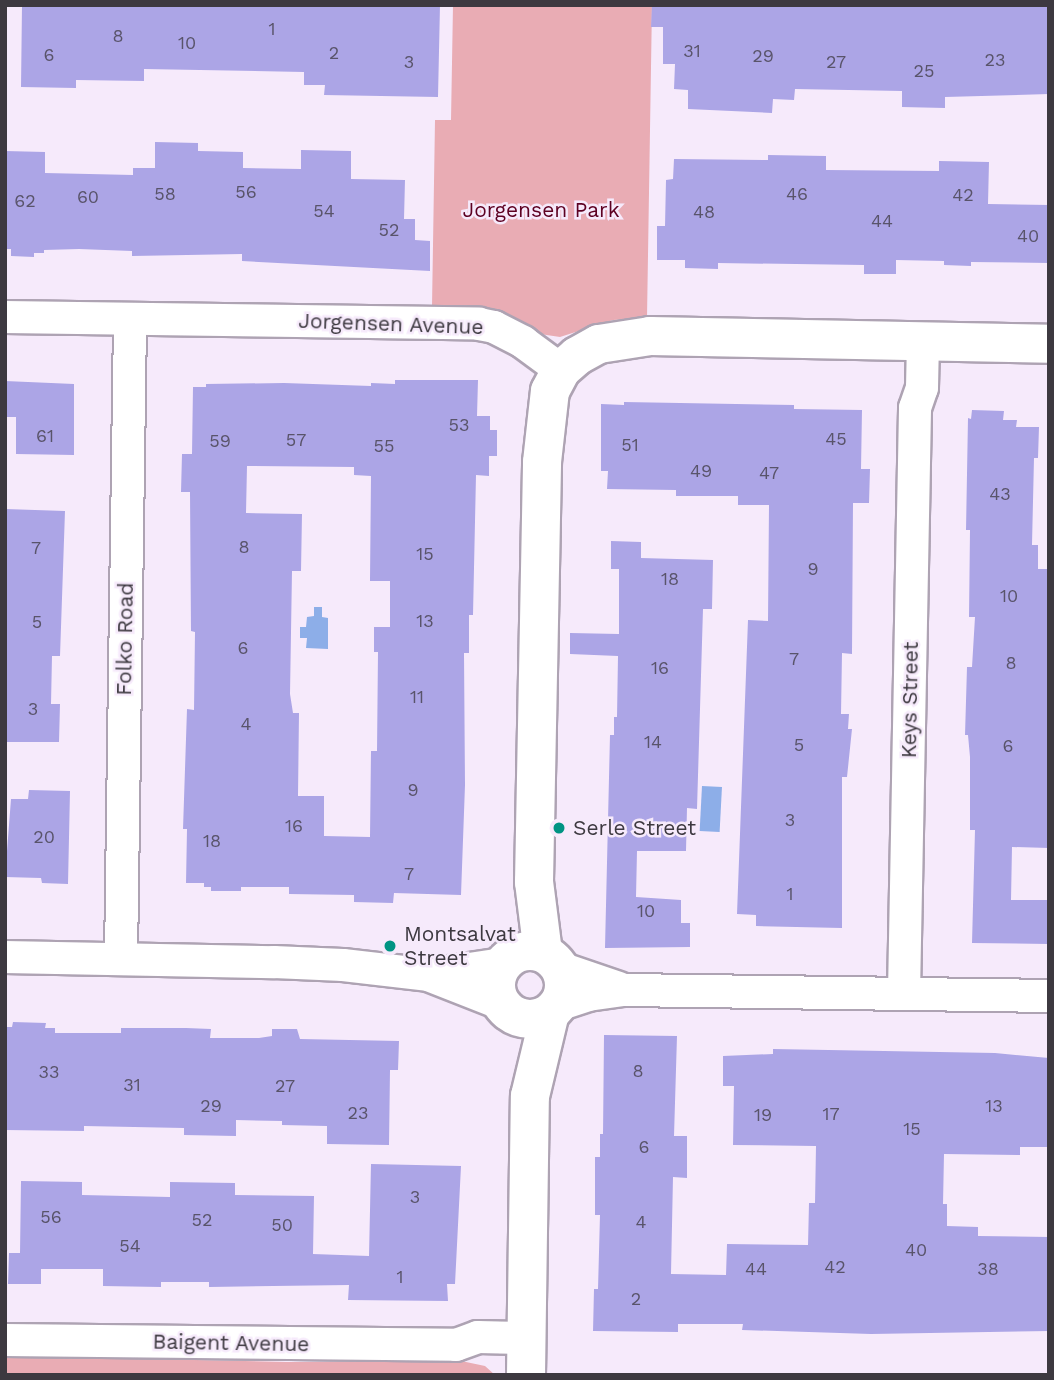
<!DOCTYPE html>
<html>
<head>
<meta charset="utf-8">
<style>
	body { margin:0 }
	#map { position:relative; width:1054px; height:1380px; overflow:hidden; background:#f6eafb; font-family:"Work Sans",sans-serif }
	div>[style] { position:absolute }
	.green>* { inset:0; background:#e9acb4 }
	.water>* { inset:0; background:#8daee8; transform-origin:0 0 }
	.building>* { inset:0; background:#aca5e6 }
	.roads { filter:drop-shadow(2px 0 #aea3b3) drop-shadow(-2px 0 #aea3b3) drop-shadow(0 2px #aea3b3) drop-shadow(0 -2px #aea3b3) }
	.minor>* { height:32px; margin:-16px; padding:0 16px; transform-origin:16px; border-radius:16px; background:#fff }
	.tertiary>* { height:38px; margin:-19px; padding:0 19px; transform-origin:19px; border-radius:19px; background:#fff }
	.tertiary>.ring { margin:-19px; padding:0; box-sizing:content-box; background:none; border:38px solid #fff; border-radius:50% }
	.dots>* { width:19px; height:19px; translate:-50% -50%; box-sizing:border-box; border:4px solid #f6eafb; border-radius:50% }
	span { translate:-50% -50%; white-space:nowrap; text-align:center; line-height:1.15; -webkit-text-stroke:5px #f6eafb; paint-order:stroke }
	.number-label { font-size:18px; color:#59546a }
	.number-label span { -webkit-text-stroke-width:0 }
	.park-label { font-size:21px; color:#5d0122 }
	.street-label { font-size:21px; color:#3d3940 }
	.poi-label { font-size:21px; color:#3d3940 }
	.left { translate:0 -50%; text-align:left }
	.frame { position:absolute; inset:0; border:7px solid #3d3940; pointer-events:none }
</style>
</head>
<body>
<div id="map">
	<div class="green">
		<i style="clip-path:polygon(453px 5px,652px 5px,647px 318px,613px 320px,560px 337px,540px 334px,518px 320px,491px 310px,432px 307px,435px 120px,451px 120px)"></i>
		<i style="clip-path:polygon(5px 1356px,286px 1362px,466px 1362px,485px 1366px,495px 1375px,5px 1375px)"></i>
	</div>
	<div class="water">
		<i style="clip-path:polygon(314px 607px,322px 607px,322px 617px,328px 618px,328px 649px,306px 648px,307px 638px,300px 638px,300px 627px,306px 627px,307px 617px,314px 616px)"></i>
		<i style="left:702px;top:786px;width:20px;height:45px;rotate:3deg"></i>
	</div>
	<div class="building">
		<i style="clip-path:polygon(22px 5px,440px 5px,438px 97px,324px 95px,325px 85px,304px 85px,304px 72px,144px 69px,144px 81px,76px 80px,76px 88px,21px 87px)"></i>
		<i style="clip-path:polygon(652px 5px,1049px 6px,1049px 94px,945px 97px,945px 108px,902px 107px,902px 91px,795px 89px,794px 100px,773px 99px,772px 113px,688px 109px,688px 90px,674px 89px,675px 64px,663px 64px,663px 27px,651px 27px)"></i>
		<i style="clip-path:polygon(155px 142px,198px 143px,198px 151px,243px 152px,243px 168px,301px 169px,301px 150px,351px 151px,351px 179px,405px 180px,404px 219px,415px 219px,415px 240px,430px 241px,430px 271px,242px 261px,242px 254px,132px 256px,132px 251px,79px 249px,44px 250px,44px 253px,34px 253px,34px 257px,11px 256px,11px 249px,5px 249px,5px 151px,45px 152px,45px 173px,133px 175px,133px 168px,155px 168px)"></i>
		<i style="clip-path:polygon(768px 155px,826px 156px,826px 170px,939px 171px,939px 161px,989px 162px,988px 204px,1049px 205px,1049px 263px,971px 262px,971px 266px,944px 265px,944px 261px,896px 260px,896px 274px,864px 274px,864px 265px,718px 263px,718px 269px,685px 268px,685px 260px,657px 260px,657px 226px,665px 226px,666px 180px,673px 179px,674px 159px,768px 160px)"></i>
		<i style="clip-path:polygon(evenodd,395px 380px,478px 380px,477px 416px,490px 416px,490px 430px,497px 430px,497px 456px,489px 456px,489px 476px,476px 475px,473px 615px,469px 615px,469px 653px,464px 653px,465px 785px,461px 895px,394px 893px,393px 903px,354px 902px,354px 895px,289px 894px,289px 887px,241px 887px,241px 891px,211px 891px,211px 887px,204px 887px,204px 883px,186px 883px,187px 829px,183px 829px,187px 709px,194px 710px,195px 632px,191px 631px,190px 492px,181px 492px,182px 454px,192px 454px,193px 387px,206px 387px,206px 384px,284px 383px,371px 386px,371px 383px,395px 384px,395px 380px,247px 466px,354px 467px,354px 475px,371px 476px,370px 581px,390px 581px,390px 627px,374px 627px,374px 652px,378px 652px,377px 751px,371px 751px,370px 837px,324px 836px,324px 796px,298px 796px,299px 713px,293px 713px,290px 694px,292px 571px,301px 571px,302px 514px,246px 513px,247px 466px)"></i>
		<i style="clip-path:polygon(5px 381px,74px 384px,74px 455px,16px 454px,16px 417px,6px 417px)"></i>
		<i style="clip-path:polygon(624px 402px,794px 405px,794px 409px,862px 410px,861px 469px,870px 469px,869px 503px,853px 503px,852px 654px,842px 653px,841px 714px,849px 714px,848px 729px,852px 729px,847px 777px,842px 777px,842px 928px,756px 926px,756px 915px,737px 914px,748px 620px,768px 621px,769px 505px,738px 505px,738px 496px,676px 496px,676px 490px,607px 489px,608px 471px,601px 471px,601px 404px,624px 405px)"></i>
		<i style="clip-path:polygon(972px 410px,1004px 411px,1003px 420px,1017px 420px,1016px 427px,1039px 427px,1038px 458px,1034px 458px,1032px 545px,1038px 545px,1038px 569px,1049px 569px,1049px 848px,1012px 847px,1011px 900px,1049px 900px,1049px 944px,972px 943px,975px 830px,970px 830px,970px 757px,968px 735px,965px 735px,967px 667px,972px 667px,975px 617px,969px 617px,970px 530px,966px 530px,968px 418px,971px 419px)"></i>
		<i style="clip-path:polygon(5px 509px,65px 511px,60px 656px,52px 656px,51px 704px,60px 704px,59px 742px,5px 742px)"></i>
		<i style="clip-path:polygon(611px 541px,641px 542px,641px 558px,713px 560px,712px 609px,703px 609px,697px 809px,687px 808px,686px 851px,637px 851px,636px 897px,681px 900px,681px 923px,690px 923px,690px 947px,605px 948px,610px 735px,614px 735px,614px 717px,617px 717px,618px 656px,570px 654px,570px 633px,619px 634px,619px 569px,611px 569px)"></i>
		<i style="clip-path:polygon(29px 790px,70px 791px,68px 884px,42px 883px,41px 878px,5px 877px,11px 799px,28px 799px)"></i>
		<i style="clip-path:polygon(13px 1022px,46px 1023px,45px 1028px,55px 1028px,55px 1033px,121px 1033px,121px 1028px,186px 1028px,211px 1029px,210px 1038px,259px 1038px,272px 1036px,272px 1029px,297px 1029px,300px 1039px,399px 1041px,398px 1070px,390px 1070px,389px 1145px,327px 1144px,327px 1126px,282px 1125px,282px 1121px,236px 1120px,236px 1136px,184px 1135px,184px 1128px,84px 1126px,84px 1131px,5px 1130px,5px 1027px,12px 1027px)"></i>
		<i style="clip-path:polygon(604px 1035px,677px 1036px,674px 1136px,687px 1136px,687px 1178px,673px 1177px,671px 1274px,726px 1275px,727px 1244px,808px 1245px,809px 1203px,815px 1203px,816px 1146px,733px 1145px,734px 1086px,723px 1086px,723px 1056px,773px 1054px,773px 1049px,995px 1053px,1049px 1058px,1049px 1147px,1020px 1147px,1020px 1155px,944px 1154px,943px 1204px,947px 1204px,947px 1226px,978px 1227px,978px 1236px,1049px 1237px,1049px 1331px,871px 1334px,742px 1330px,743px 1324px,678px 1324px,678px 1332px,593px 1331px,594px 1289px,598px 1289px,600px 1215px,595px 1215px,595px 1157px,600px 1157px,600px 1134px,603px 1134px)"></i>
		<i style="clip-path:polygon(371px 1164px,461px 1166px,455px 1284px,447px 1284px,448px 1301px,348px 1300px,349px 1285px,209px 1287px,209px 1282px,161px 1282px,161px 1287px,103px 1286px,103px 1269px,41px 1269px,41px 1284px,8px 1284px,9px 1253px,20px 1253px,21px 1181px,82px 1182px,82px 1195px,170px 1197px,170px 1182px,235px 1183px,235px 1195px,314px 1196px,313px 1254px,369px 1256px)"></i>
	</div>
	<div class="roads">
		<div class="minor">
			<i style="left:5px;top:317px;width:474px;rotate:0.8deg"></i>
			<i style="left:479px;top:324px;width:15px;rotate:11deg"></i>
			<i style="left:494px;top:327px;width:33px;rotate:27deg"></i>
			<i style="left:523px;top:342px;width:47px;rotate:36.4deg"></i>
			<i style="left:5px;top:957px;width:269px;rotate:1.1deg"></i>
			<i style="left:274px;top:962px;width:69px;rotate:2.5deg"></i>
			<i style="left:343px;top:965px;width:87px;rotate:6.6deg"></i>
			<i style="left:429px;top:975px;width:75px;rotate:-8.5deg"></i>
			<i style="left:121px;top:958px;width:639px;rotate:-89.19deg"></i>
			<i style="left:560px;top:968px;width:62px;rotate:18.7deg"></i>
			<i style="left:431px;top:976px;width:76px;rotate:21.5deg"></i>
			<i style="left:904px;top:993px;width:585px;rotate:-88.92deg"></i>
			<i style="left:915px;top:408px;width:21px;rotate:-71deg"></i>
			<i style="left:922px;top:388px;width:46px;rotate:-88.8deg"></i>
			<i style="left:558px;top:1005px;width:32px;rotate:-18deg"></i>
			<i style="left:588px;top:995px;width:36px;rotate:-8deg"></i>
			<i style="left:624px;top:990px;width:425px;rotate:0.8deg"></i>
			<i style="left:5px;top:1340px;width:451px;rotate:0.6deg"></i>
			<i style="left:456px;top:1345px;width:23px;rotate:-20deg"></i>
			<i style="left:478px;top:1337px;width:49px;rotate:1.2deg"></i>
		</div>
		<div class="tertiary">
			<i class="ring" style="left:496px;top:951px;width:30px;height:30px"></i>
			<i style="left:543px;top:953px;width:72px;rotate:-97.2deg"></i>
			<i style="left:534px;top:882px;width:420px;rotate:-88.9deg"></i>
			<i style="left:542px;top:462px;width:71px;rotate:-83.6deg"></i>
			<i style="left:550px;top:391px;width:24px;rotate:-62deg"></i>
			<i style="left:561px;top:370px;width:21px;rotate:-41deg"></i>
			<i style="left:577px;top:356px;width:25px;rotate:-29deg"></i>
			<i style="left:599px;top:344px;width:52px;rotate:-8.9deg"></i>
			<i style="left:650px;top:336px;width:399px;rotate:1.1deg"></i>
			<i style="left:526px;top:1375px;width:279px;rotate:-89.2deg"></i>
			<i style="left:530px;top:1096px;width:85px;rotate:-76.5deg"></i>
		</div>
	</div>
	<div class="dots">
		<i style="left:559px;top:828px;background:#009483"></i>
		<i style="left:390px;top:946px;background:#009483"></i>
	</div>
	<div class="number-label">
		<span style="left:272px;top:29px">1</span>
		<span style="left:118px;top:36px">8</span>
		<span style="left:187px;top:43px">10</span>
		<span style="left:692px;top:51px">31</span>
		<span style="left:334px;top:53px">2</span>
		<span style="left:49px;top:55px">6</span>
		<span style="left:763px;top:56px">29</span>
		<span style="left:995px;top:60px">23</span>
		<span style="left:409px;top:62px">3</span>
		<span style="left:836px;top:62px">27</span>
		<span style="left:924px;top:71px">25</span>
		<span style="left:246px;top:192px">56</span>
		<span style="left:165px;top:194px">58</span>
		<span style="left:797px;top:194px">46</span>
		<span style="left:963px;top:195px">42</span>
		<span style="left:88px;top:197px">60</span>
		<span style="left:25px;top:201px">62</span>
		<span style="left:324px;top:211px">54</span>
		<span style="left:704px;top:212px">48</span>
		<span style="left:882px;top:221px">44</span>
		<span style="left:389px;top:230px">52</span>
		<span style="left:1028px;top:236px">40</span>
		<span style="left:459px;top:425px">53</span>
		<span style="left:45px;top:436px">61</span>
		<span style="left:836px;top:439px">45</span>
		<span style="left:296px;top:440px">57</span>
		<span style="left:220px;top:441px">59</span>
		<span style="left:630px;top:445px">51</span>
		<span style="left:384px;top:446px">55</span>
		<span style="left:701px;top:471px">49</span>
		<span style="left:769px;top:473px">47</span>
		<span style="left:1000px;top:494px">43</span>
		<span style="left:244px;top:547px">8</span>
		<span style="left:36px;top:548px">7</span>
		<span style="left:425px;top:554px">15</span>
		<span style="left:813px;top:569px">9</span>
		<span style="left:670px;top:579px">18</span>
		<span style="left:1009px;top:596px">10</span>
		<span style="left:425px;top:621px">13</span>
		<span style="left:37px;top:622px">5</span>
		<span style="left:243px;top:648px">6</span>
		<span style="left:794px;top:659px">7</span>
		<span style="left:1011px;top:663px">8</span>
		<span style="left:660px;top:668px">16</span>
		<span style="left:417px;top:697px">11</span>
		<span style="left:33px;top:709px">3</span>
		<span style="left:246px;top:724px">4</span>
		<span style="left:653px;top:742px">14</span>
		<span style="left:799px;top:745px">5</span>
		<span style="left:1008px;top:746px">6</span>
		<span style="left:413px;top:790px">9</span>
		<span style="left:790px;top:820px">3</span>
		<span style="left:294px;top:826px">16</span>
		<span style="left:44px;top:837px">20</span>
		<span style="left:212px;top:841px">18</span>
		<span style="left:409px;top:874px">7</span>
		<span style="left:790px;top:894px">1</span>
		<span style="left:646px;top:911px">10</span>
		<span style="left:638px;top:1071px">8</span>
		<span style="left:49px;top:1072px">33</span>
		<span style="left:132px;top:1085px">31</span>
		<span style="left:285px;top:1086px">27</span>
		<span style="left:211px;top:1106px">29</span>
		<span style="left:994px;top:1106px">13</span>
		<span style="left:358px;top:1113px">23</span>
		<span style="left:831px;top:1114px">17</span>
		<span style="left:763px;top:1115px">19</span>
		<span style="left:912px;top:1129px">15</span>
		<span style="left:644px;top:1147px">6</span>
		<span style="left:415px;top:1197px">3</span>
		<span style="left:51px;top:1217px">56</span>
		<span style="left:202px;top:1220px">52</span>
		<span style="left:641px;top:1222px">4</span>
		<span style="left:282px;top:1225px">50</span>
		<span style="left:130px;top:1246px">54</span>
		<span style="left:916px;top:1250px">40</span>
		<span style="left:835px;top:1267px">42</span>
		<span style="left:756px;top:1269px">44</span>
		<span style="left:988px;top:1269px">38</span>
		<span style="left:400px;top:1277px">1</span>
		<span style="left:636px;top:1299px">2</span>
	</div>
	<div class="park-label">
		<span style="left:541px;top:210px">Jorgensen Park</span>
	</div>
	<div class="street-label">
		<span style="left:391px;top:324px;rotate:2deg">Jorgensen Avenue</span>
		<span style="left:125px;top:639px;rotate:-89deg">Folko Road</span>
		<span style="left:910px;top:700px;rotate:-89deg">Keys Street</span>
		<span style="left:231px;top:1343px;rotate:1deg">Baigent Avenue</span>
	</div>
	<div class="poi-label">
		<span class="left" style="left:573px;top:828px">Serle Street</span>
		<span class="left" style="left:404px;top:946px">Montsalvat<br>Street</span>
	</div>
	<div class="frame"></div>
</div>
</body>
</html>
